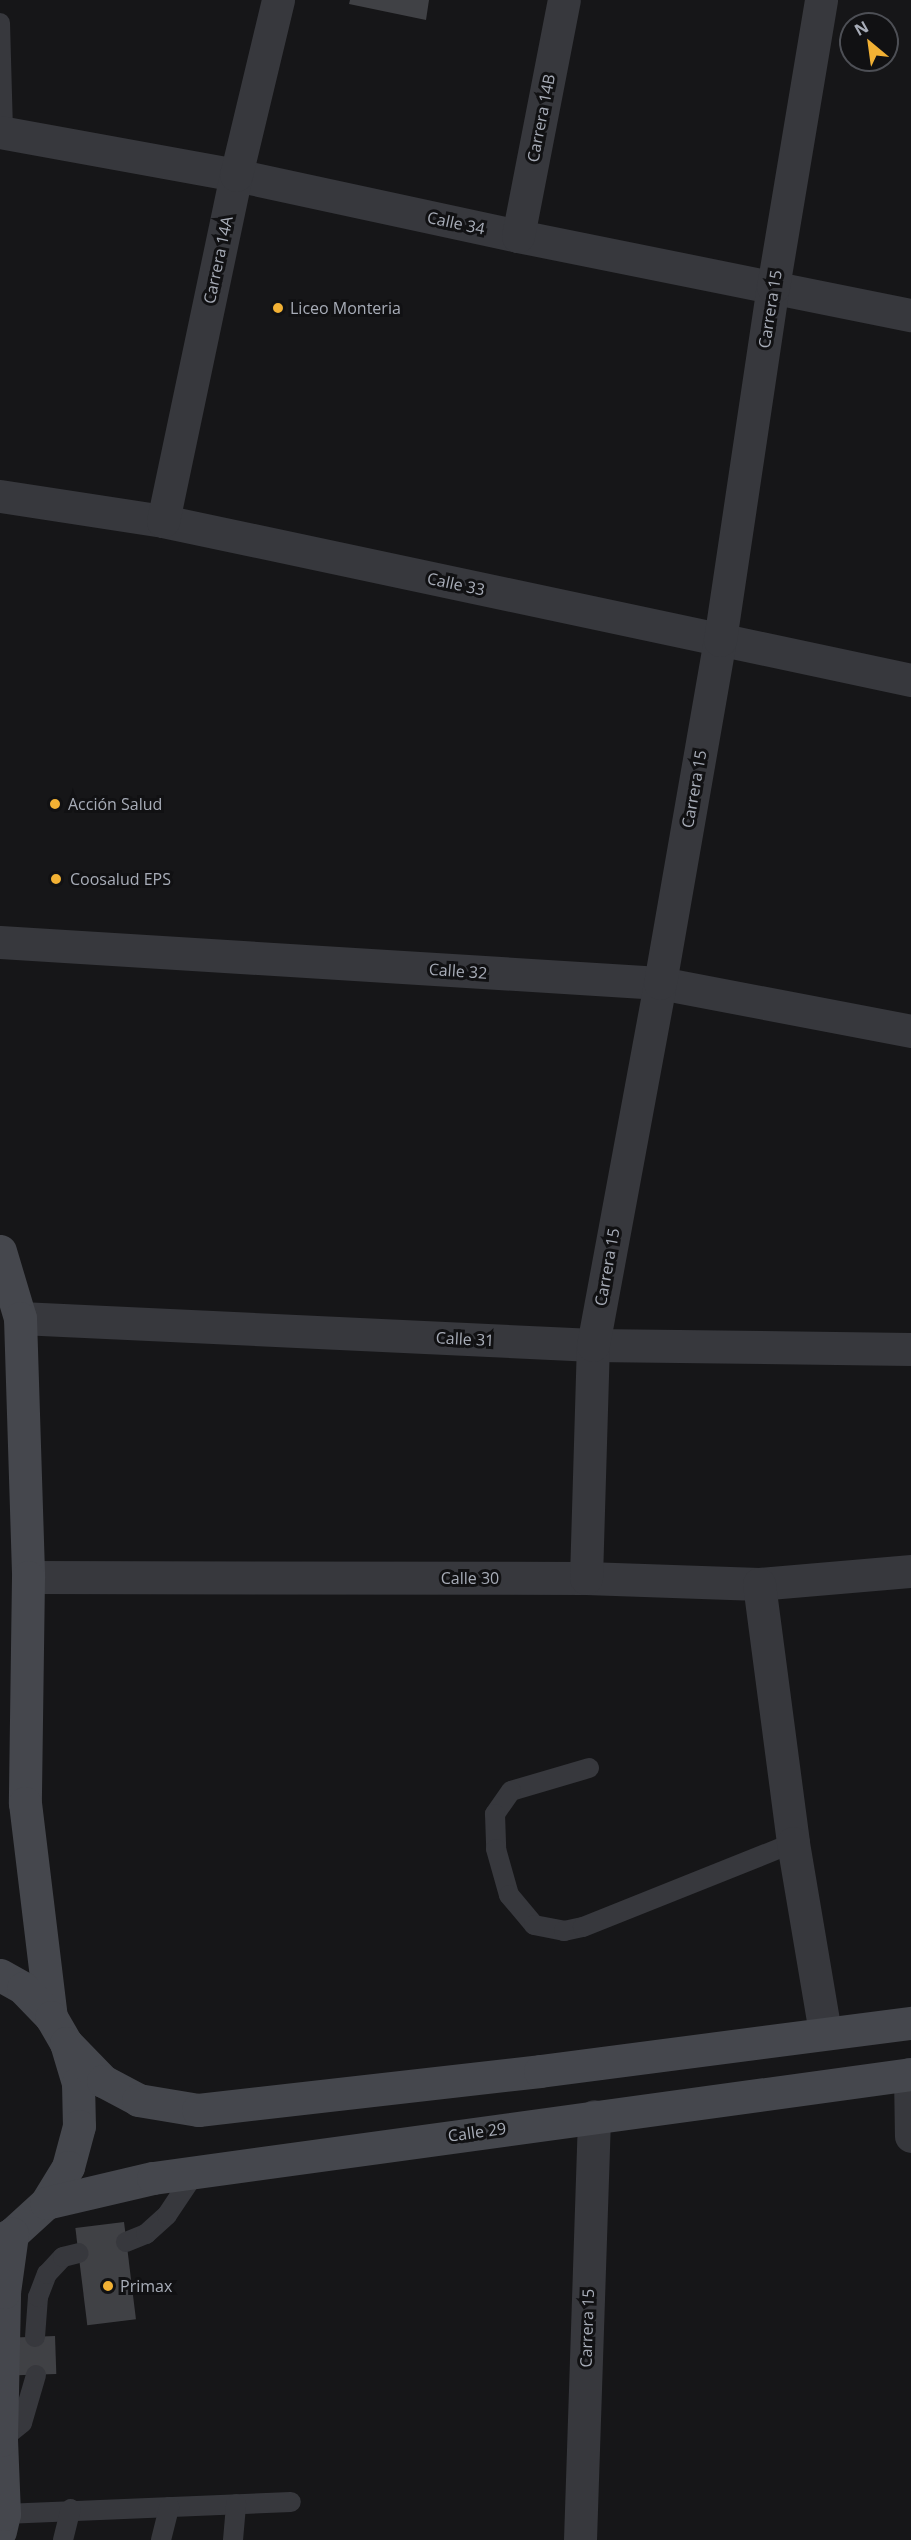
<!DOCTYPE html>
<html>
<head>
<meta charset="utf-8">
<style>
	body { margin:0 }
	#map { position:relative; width:911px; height:2540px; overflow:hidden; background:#161618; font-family:"Open Sans",sans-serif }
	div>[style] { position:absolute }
	.building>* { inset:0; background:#404145; transform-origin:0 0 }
	.service>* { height:20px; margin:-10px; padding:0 10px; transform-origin:10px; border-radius:10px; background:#37383d }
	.minor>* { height:33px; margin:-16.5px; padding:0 16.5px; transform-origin:16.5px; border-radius:16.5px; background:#37383d }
	.secondary>* { height:33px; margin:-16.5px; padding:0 16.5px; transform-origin:16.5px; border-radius:16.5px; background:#45474d }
	.dots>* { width:16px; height:16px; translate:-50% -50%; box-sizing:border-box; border:3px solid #111113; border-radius:50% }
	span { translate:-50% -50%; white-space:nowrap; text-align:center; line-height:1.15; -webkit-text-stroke:6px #111113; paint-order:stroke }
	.street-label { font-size:16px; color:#a8adb8 }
	.poi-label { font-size:16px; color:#a8adb8 }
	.left { translate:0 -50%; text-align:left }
	.north { position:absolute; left:839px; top:12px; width:60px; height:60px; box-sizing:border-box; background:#111113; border:2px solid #4d4f55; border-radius:50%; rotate:331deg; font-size:16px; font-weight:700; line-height:24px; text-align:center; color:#a8adb8 }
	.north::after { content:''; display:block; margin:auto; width:21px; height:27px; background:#f2b134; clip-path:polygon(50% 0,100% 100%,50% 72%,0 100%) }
</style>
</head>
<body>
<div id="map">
	<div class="building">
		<i style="clip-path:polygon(350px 0,429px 0,426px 20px,349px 4px)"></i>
		<i style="left:124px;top:2222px;width:98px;height:49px;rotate:83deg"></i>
		<i style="left:55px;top:2336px;width:38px;height:40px;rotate:88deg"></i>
	</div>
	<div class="service">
		<i style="left:0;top:23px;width:109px;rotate:88.4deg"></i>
		<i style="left:589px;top:1768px;width:81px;rotate:163.6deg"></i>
		<i style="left:511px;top:1791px;width:28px;rotate:125deg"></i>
		<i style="left:495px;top:1814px;width:35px;rotate:88deg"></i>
		<i style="left:496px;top:1849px;width:48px;rotate:74.2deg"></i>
		<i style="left:509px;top:1895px;width:39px;rotate:50deg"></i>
		<i style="left:534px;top:1925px;width:31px;rotate:11deg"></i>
		<i style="left:564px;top:1931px;width:19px;rotate:-12deg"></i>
		<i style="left:583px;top:1927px;width:226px;rotate:-21.8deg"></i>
		<i style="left:126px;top:2242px;width:22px;rotate:-22deg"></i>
		<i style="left:146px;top:2234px;width:28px;rotate:-42deg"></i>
		<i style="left:167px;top:2215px;width:50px;rotate:-56.3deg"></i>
		<i style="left:35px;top:2337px;width:40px;rotate:-85.7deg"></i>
		<i style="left:38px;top:2297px;width:25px;rotate:-69deg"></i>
		<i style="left:47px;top:2274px;width:23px;rotate:-47deg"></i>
		<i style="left:63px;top:2257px;width:16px;rotate:-14deg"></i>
		<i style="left:1px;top:2440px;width:27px;rotate:-39deg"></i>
		<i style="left:22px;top:2423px;width:50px;rotate:-73.7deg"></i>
		<i style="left:4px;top:2514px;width:287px;rotate:-2.4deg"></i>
		<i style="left:63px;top:2540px;width:32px;rotate:-76deg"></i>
		<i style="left:161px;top:2540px;width:34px;rotate:-76deg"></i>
		<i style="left:233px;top:2540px;width:36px;rotate:-85deg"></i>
	</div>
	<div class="minor">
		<i style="left:0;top:132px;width:240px;rotate:10.3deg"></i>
		<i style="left:236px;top:175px;width:289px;rotate:12.2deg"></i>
		<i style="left:518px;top:236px;width:401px;rotate:11.4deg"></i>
		<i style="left:518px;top:236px;width:240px;rotate:-79deg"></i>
		<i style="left:0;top:496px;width:165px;rotate:8.7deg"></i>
		<i style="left:163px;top:521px;width:765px;rotate:12deg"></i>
		<i style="left:163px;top:521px;width:354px;rotate:-78.1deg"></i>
		<i style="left:236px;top:175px;width:180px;rotate:-76.5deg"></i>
		<i style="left:0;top:942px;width:661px;rotate:3.55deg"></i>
		<i style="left:660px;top:983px;width:256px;rotate:10.8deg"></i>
		<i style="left:20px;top:1318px;width:574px;rotate:2.7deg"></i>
		<i style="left:593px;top:1345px;width:318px;rotate:0.7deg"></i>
		<i style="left:28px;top:1577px;width:558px;rotate:0.1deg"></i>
		<i style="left:586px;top:1578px;width:173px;rotate:2deg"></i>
		<i style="left:759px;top:1584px;width:153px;rotate:-4.9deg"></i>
		<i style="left:586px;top:1578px;width:233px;rotate:-88.3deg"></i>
		<i style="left:593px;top:1345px;width:368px;rotate:-79.5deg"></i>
		<i style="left:660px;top:983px;width:348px;rotate:-80.1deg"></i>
		<i style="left:720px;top:640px;width:357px;rotate:-81.5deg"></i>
		<i style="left:773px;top:287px;width:291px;rotate:-80.5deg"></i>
		<i style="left:759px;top:1584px;width:261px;rotate:82.5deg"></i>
		<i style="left:793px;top:1843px;width:192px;rotate:80.4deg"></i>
		<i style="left:910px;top:2074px;width:62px;rotate:89.1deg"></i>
		<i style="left:580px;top:2540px;width:424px;rotate:-88.1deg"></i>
	</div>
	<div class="secondary">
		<i style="left:0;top:1251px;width:70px;rotate:73.4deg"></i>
		<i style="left:20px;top:1318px;width:259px;rotate:88.2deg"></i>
		<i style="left:28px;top:1577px;width:226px;rotate:90.8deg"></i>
		<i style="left:25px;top:1803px;width:216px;rotate:83.1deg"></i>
		<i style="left:0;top:1975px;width:26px;rotate:29deg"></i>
		<i style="left:23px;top:1988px;width:40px;rotate:46deg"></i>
		<i style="left:51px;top:2017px;width:30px;rotate:60deg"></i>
		<i style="left:66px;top:2043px;width:42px;rotate:73.3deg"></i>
		<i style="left:78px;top:2083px;width:43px;rotate:88.7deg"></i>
		<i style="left:79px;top:2126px;width:42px;rotate:105deg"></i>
		<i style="left:68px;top:2167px;width:42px;rotate:121.4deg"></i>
		<i style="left:46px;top:2203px;width:46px;rotate:137.6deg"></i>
		<i style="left:12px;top:2234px;width:13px;rotate:153deg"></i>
		<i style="left:66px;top:2043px;width:53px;rotate:45.8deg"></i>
		<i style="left:103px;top:2081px;width:40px;rotate:28deg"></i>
		<i style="left:138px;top:2100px;width:61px;rotate:9.5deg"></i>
		<i style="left:198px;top:2110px;width:344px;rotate:-6.5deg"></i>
		<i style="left:540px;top:2071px;width:374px;rotate:-7.4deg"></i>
		<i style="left:46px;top:2203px;width:110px;rotate:-13.2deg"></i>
		<i style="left:153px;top:2178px;width:765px;rotate:-7.81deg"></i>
		<i style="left:0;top:2531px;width:17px;rotate:-77deg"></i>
		<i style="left:4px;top:2514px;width:74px;rotate:-92.3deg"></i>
		<i style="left:1px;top:2440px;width:148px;rotate:-88.8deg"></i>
		<i style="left:4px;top:2292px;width:59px;rotate:-82.1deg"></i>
	</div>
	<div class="dots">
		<i style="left:278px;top:308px;background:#f2b134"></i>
		<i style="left:55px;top:804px;background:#f2b134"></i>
		<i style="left:56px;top:879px;background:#f2b134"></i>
		<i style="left:108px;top:2286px;background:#f2b134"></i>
	</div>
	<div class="street-label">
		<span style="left:541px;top:118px;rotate:-79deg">Carrera 14B</span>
		<span style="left:456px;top:223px;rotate:12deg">Calle 34</span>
		<span style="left:218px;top:260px;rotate:-78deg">Carrera 14A</span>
		<span style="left:770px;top:309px;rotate:-81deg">Carrera 15</span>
		<span style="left:456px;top:584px;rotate:12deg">Calle 33</span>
		<span style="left:694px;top:789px;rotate:-80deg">Carrera 15</span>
		<span style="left:458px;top:971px;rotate:4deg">Calle 32</span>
		<span style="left:607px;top:1267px;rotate:-80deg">Carrera 15</span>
		<span style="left:465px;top:1339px;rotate:3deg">Calle 31</span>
		<span style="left:470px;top:1578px">Calle 30</span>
		<span style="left:477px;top:2132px;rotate:-8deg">Calle 29</span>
		<span style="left:587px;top:2328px;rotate:-88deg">Carrera 15</span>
	</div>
	<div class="poi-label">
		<span class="left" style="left:290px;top:308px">Liceo Monteria</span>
		<span class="left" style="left:68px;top:804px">Acción Salud</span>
		<span class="left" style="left:70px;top:879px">Coosalud EPS</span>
		<span class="left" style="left:120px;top:2286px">Primax</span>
	</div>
	<div class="north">N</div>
</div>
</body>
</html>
